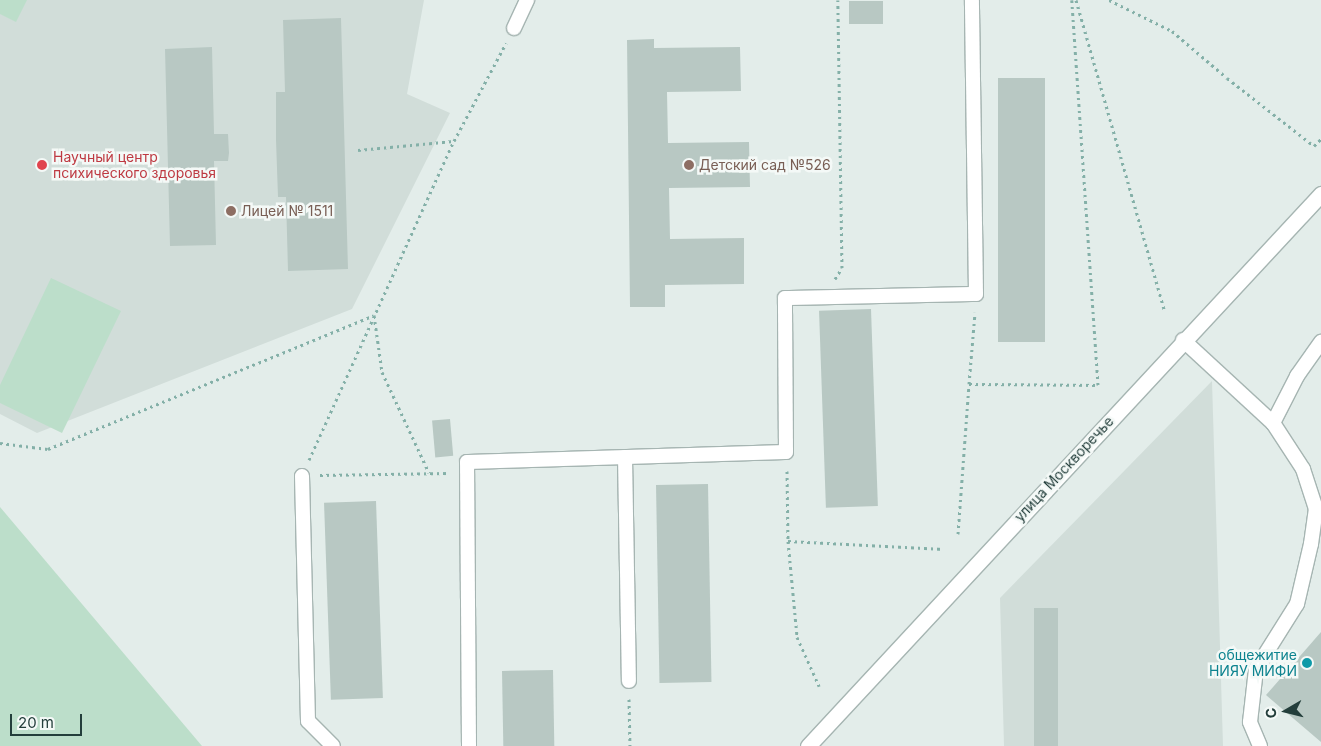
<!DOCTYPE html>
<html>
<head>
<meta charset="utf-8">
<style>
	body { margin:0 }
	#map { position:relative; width:1321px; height:746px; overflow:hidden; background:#e3edea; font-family:Inter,sans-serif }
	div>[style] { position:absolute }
	.built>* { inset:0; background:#d1ddd9 }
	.green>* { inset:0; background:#bcdeca }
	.building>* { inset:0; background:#b8c8c3; transform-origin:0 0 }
	.path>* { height:3px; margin-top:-1.5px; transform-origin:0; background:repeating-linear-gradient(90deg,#84b0a8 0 2.5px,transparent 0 6.5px) }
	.roads { filter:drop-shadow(1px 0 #a6b5b2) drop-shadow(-1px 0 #a6b5b2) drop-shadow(0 1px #a6b5b2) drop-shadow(0 -1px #a6b5b2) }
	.service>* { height:14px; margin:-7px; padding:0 7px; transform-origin:7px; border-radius:7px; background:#fff }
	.secondary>* { height:15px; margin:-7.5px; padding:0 7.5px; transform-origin:7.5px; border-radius:7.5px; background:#fff }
	.dots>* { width:14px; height:14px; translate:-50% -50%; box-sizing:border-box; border:2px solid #f4f9f7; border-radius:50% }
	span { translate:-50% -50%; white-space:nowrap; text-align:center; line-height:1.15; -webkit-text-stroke:5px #f4f9f7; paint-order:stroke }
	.health-label { font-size:14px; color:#be3a42 }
	.left { translate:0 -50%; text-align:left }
	.education-label { font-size:14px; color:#785e54 }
	.street-label { font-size:14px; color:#233e3b }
	.culture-label { font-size:14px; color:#0d838f }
	.right { translate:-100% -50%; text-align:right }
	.north { position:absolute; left:1261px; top:686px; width:50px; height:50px; -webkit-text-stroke:4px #f4f9f7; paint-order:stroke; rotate:262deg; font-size:14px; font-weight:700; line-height:20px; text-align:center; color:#233e3b }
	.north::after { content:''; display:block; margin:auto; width:18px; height:22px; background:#233e3b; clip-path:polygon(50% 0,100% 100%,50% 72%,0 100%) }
	.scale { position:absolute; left:10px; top:714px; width:72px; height:22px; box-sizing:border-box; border:2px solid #233e3b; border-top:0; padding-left:6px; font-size:15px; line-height:18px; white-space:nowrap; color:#233e3b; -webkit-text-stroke:4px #f4f9f7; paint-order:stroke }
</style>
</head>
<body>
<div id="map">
	<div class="built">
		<i style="clip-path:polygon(0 0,424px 0,407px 94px,450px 113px,352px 309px,37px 433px,0 414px)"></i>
		<i style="clip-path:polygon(1212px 381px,1223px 746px,1004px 746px,1000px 598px)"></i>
	</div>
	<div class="green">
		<i style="clip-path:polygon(0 0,27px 0,16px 22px,0 14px)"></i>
		<i style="clip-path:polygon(51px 278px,121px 311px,62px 433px,0 403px,0 385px)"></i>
		<i style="clip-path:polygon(0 507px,202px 746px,0 746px)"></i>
	</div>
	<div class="building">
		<i style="left:849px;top:1px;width:34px;height:23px"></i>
		<i style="clip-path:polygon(341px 18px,348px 269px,288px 271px,286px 197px,278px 197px,276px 140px,276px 92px,285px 92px,283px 20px)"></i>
		<i style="clip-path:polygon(654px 39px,654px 48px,740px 47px,741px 91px,667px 92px,668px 143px,749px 142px,750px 187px,669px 188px,670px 239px,744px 238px,744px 284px,665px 285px,665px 307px,630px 307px,627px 40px)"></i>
		<i style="clip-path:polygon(212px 47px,214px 134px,228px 134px,229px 153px,228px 161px,214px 161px,216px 245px,170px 246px,165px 49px)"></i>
		<i style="left:998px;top:78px;width:47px;height:264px"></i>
		<i style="left:871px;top:309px;width:197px;height:52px;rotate:88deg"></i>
		<i style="left:450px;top:419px;width:37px;height:18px;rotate:85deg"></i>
		<i style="left:708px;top:484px;width:198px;height:52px;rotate:89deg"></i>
		<i style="left:376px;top:501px;width:197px;height:52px;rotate:88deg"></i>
		<i style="left:1034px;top:608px;width:24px;height:138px"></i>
		<i style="clip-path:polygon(1321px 632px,1321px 742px,1266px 695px)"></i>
		<i style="left:553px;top:670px;width:76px;height:51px;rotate:89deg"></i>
	</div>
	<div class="path">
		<i style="left:1076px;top:0;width:324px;rotate:74.1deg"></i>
		<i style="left:1109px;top:0;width:70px;rotate:26.2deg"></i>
		<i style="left:1172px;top:31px;width:72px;rotate:40.5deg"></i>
		<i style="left:1227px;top:78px;width:110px;rotate:38deg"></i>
		<i style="left:1314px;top:146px;width:10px;rotate:-45deg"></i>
		<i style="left:358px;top:150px;width:96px;rotate:-5.4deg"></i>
		<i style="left:835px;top:279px;width:13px;rotate:-58deg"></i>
		<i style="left:842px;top:268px;width:268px;rotate:-90.9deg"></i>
		<i style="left:969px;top:384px;width:72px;rotate:-85.2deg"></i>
		<i style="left:0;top:443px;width:48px;rotate:7.1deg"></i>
		<i style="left:48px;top:449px;width:352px;rotate:-22.3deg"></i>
		<i style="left:374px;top:315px;width:58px;rotate:82deg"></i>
		<i style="left:382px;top:372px;width:111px;rotate:65deg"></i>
		<i style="left:309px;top:460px;width:350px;rotate:-65.6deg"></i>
		<i style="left:454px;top:141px;width:111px;rotate:-62deg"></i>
		<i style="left:787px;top:471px;width:70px;rotate:89.2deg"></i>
		<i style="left:788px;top:541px;width:96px;rotate:84.6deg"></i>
		<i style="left:797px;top:637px;width:54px;rotate:65.8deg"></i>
		<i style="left:320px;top:475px;width:129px;rotate:-0.9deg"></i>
		<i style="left:958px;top:534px;width:150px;rotate:-85.8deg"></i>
		<i style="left:969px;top:384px;width:129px;rotate:0.4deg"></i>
		<i style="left:1098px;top:385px;width:386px;rotate:-93.9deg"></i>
		<i style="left:788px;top:541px;width:156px;rotate:2.9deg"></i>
		<i style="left:629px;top:699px;width:47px;rotate:88.8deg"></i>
	</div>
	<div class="roads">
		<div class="service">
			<i style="left:514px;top:28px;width:31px;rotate:-65deg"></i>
			<i style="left:1183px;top:340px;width:122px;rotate:42.7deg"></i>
			<i style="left:625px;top:457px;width:224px;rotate:89deg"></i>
			<i style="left:302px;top:476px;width:245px;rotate:88.6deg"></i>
			<i style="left:308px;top:721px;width:35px;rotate:45deg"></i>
			<i style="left:469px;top:746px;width:284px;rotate:-90.4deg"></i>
			<i style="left:467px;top:462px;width:319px;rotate:-1.8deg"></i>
			<i style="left:786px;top:452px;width:154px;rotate:-90.4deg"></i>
			<i style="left:785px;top:298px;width:191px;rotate:-1.2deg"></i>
			<i style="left:976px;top:294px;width:294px;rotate:-90.8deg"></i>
			<i style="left:1260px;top:746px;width:26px;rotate:-113deg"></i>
			<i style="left:1250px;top:722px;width:53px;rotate:-83.5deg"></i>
			<i style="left:1256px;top:669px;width:77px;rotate:-57.8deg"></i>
			<i style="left:1297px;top:604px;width:62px;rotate:-76.9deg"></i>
			<i style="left:1311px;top:544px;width:35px;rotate:-82deg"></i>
			<i style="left:1316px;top:509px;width:42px;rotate:-108deg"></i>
			<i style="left:1303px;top:469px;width:55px;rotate:-123.1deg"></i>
			<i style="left:1273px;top:423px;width:53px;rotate:-62.9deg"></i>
			<i style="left:1297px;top:376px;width:42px;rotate:-54.8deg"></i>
		</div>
		<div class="secondary">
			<i style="left:808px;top:746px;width:754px;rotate:-47.1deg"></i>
		</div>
	</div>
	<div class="dots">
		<i style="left:42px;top:165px;background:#e0444e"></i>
		<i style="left:689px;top:165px;background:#8d6e63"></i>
		<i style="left:231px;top:211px;background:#8d6e63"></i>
		<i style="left:1307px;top:663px;background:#0f9aa8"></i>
	</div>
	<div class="health-label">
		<span class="left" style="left:53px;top:165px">Научный центр<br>психического здоровья</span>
	</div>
	<div class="education-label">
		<span class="left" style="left:699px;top:165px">Детский сад №526</span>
		<span class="left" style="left:241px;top:211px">Лицей № 1511</span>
	</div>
	<div class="street-label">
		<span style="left:1064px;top:469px;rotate:-47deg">улица Москворечье</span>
	</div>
	<div class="culture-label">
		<span class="right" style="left:1297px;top:663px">общежитие<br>НИЯУ МИФИ</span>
	</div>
	<div class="north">С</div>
	<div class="scale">20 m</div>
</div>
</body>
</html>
